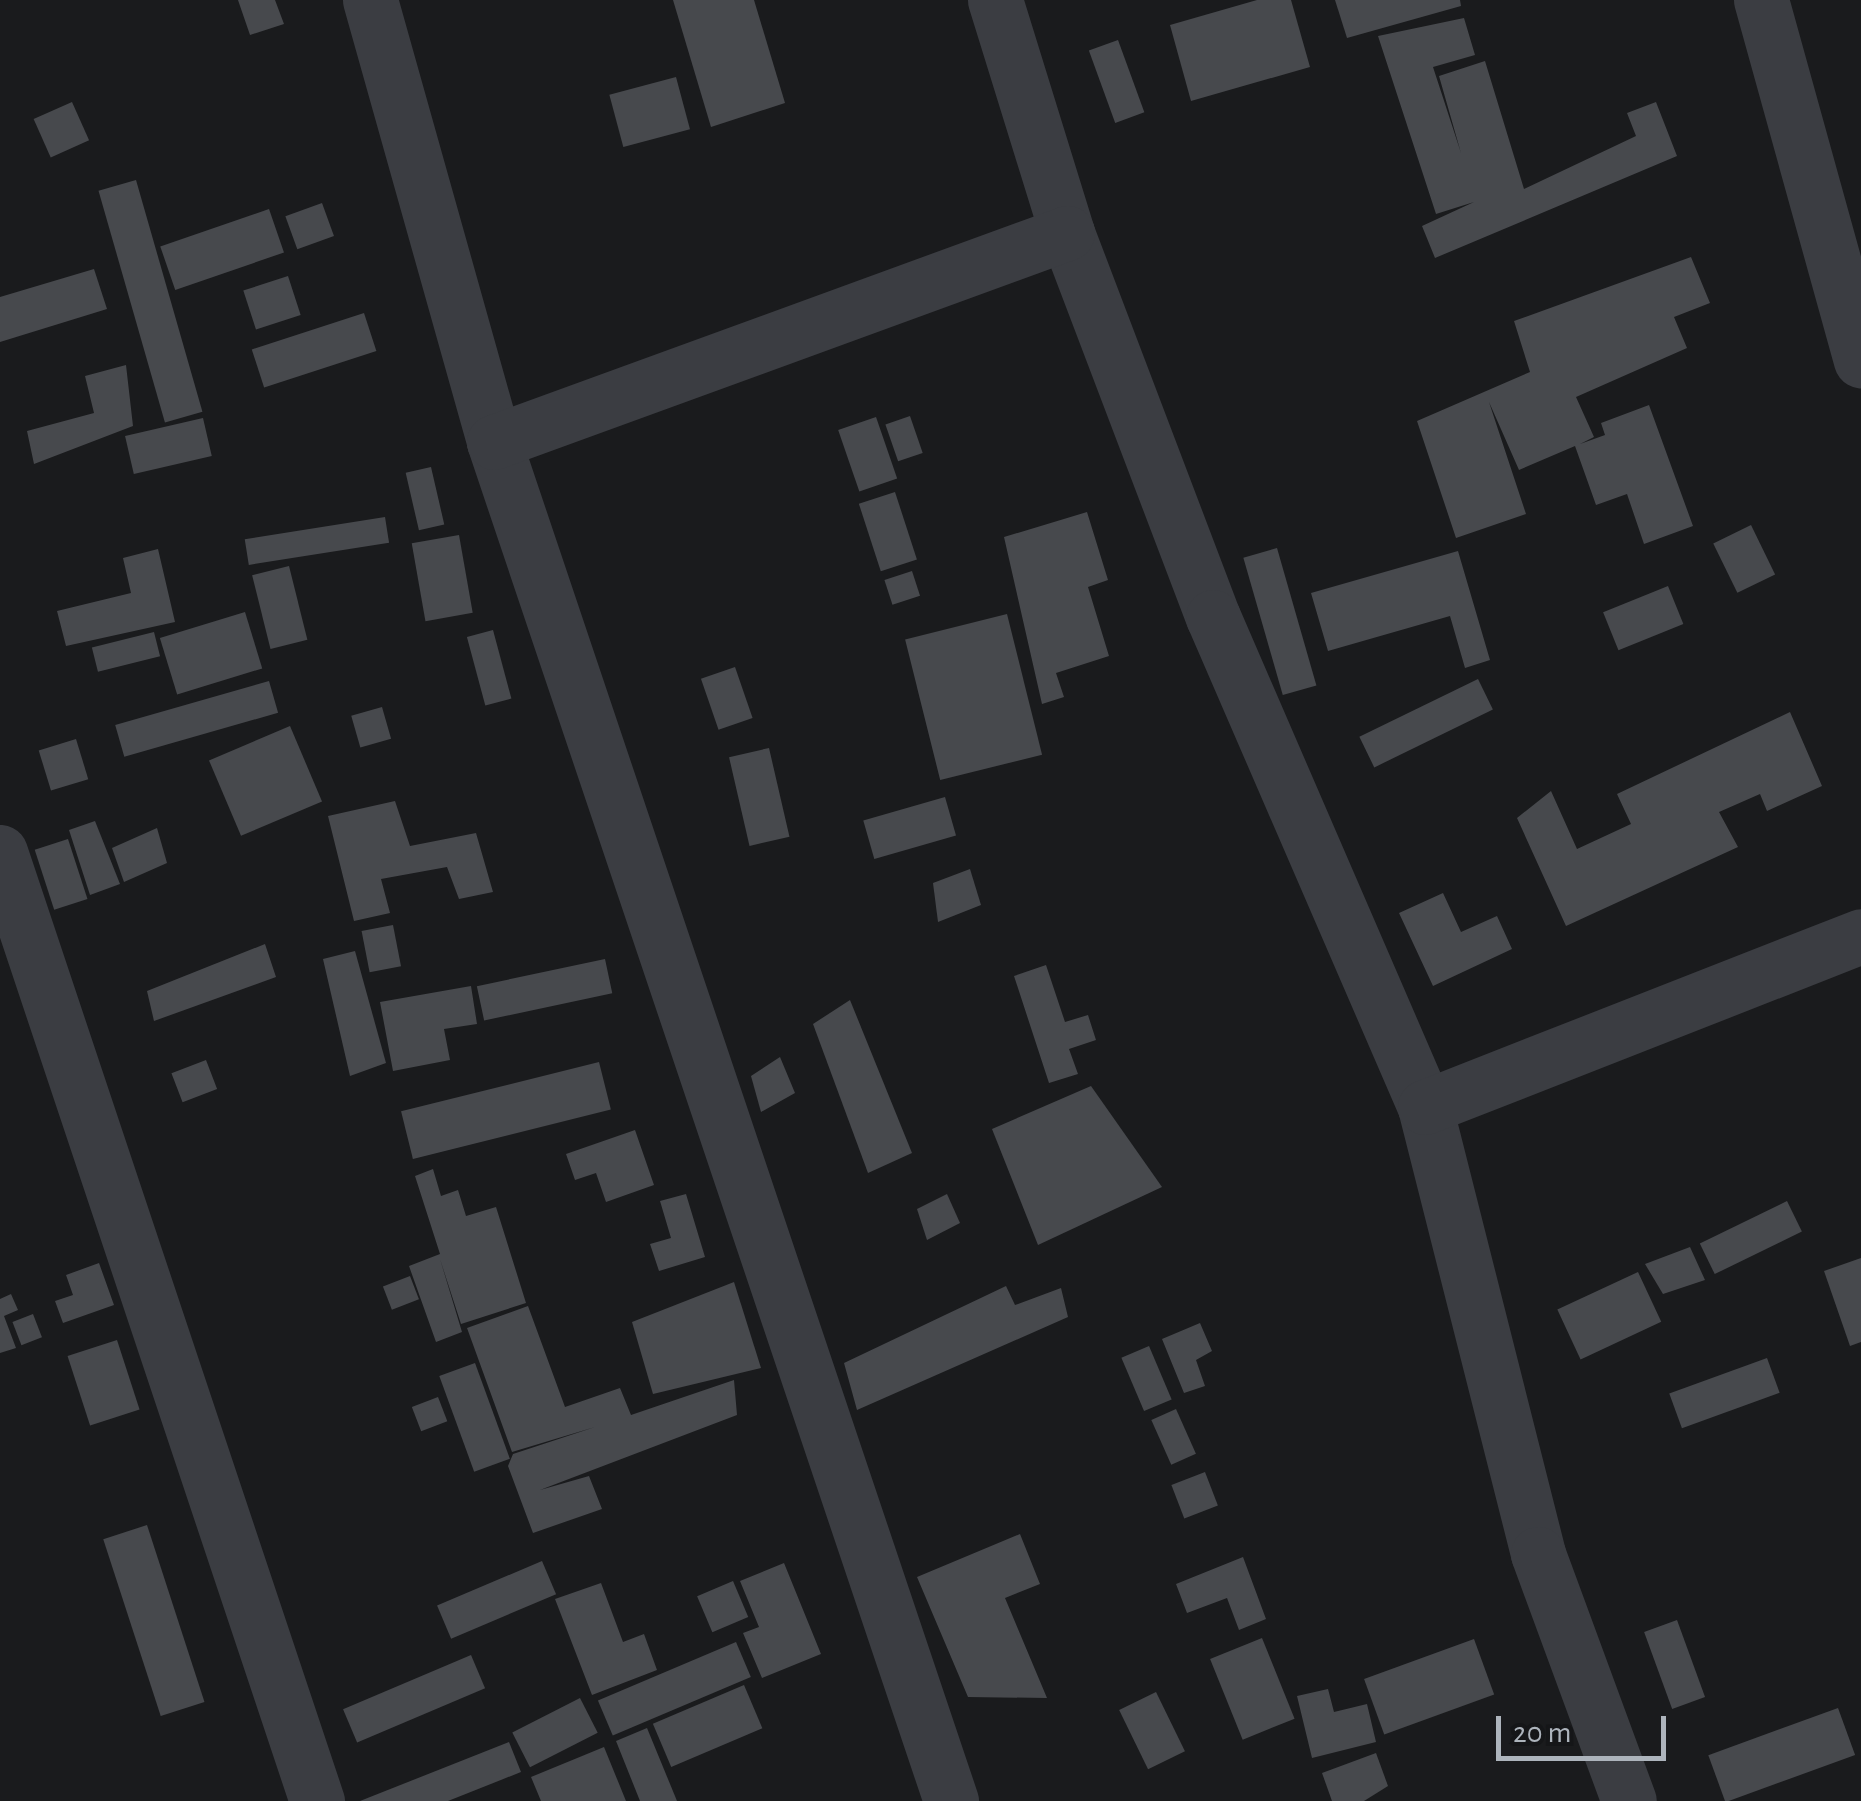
<!DOCTYPE html>
<html>
<head>
<meta charset="utf-8">
<style>
	body { margin:0 }
	#map { position:relative; width:1861px; height:1801px; overflow:hidden; background:#1a1b1d; font-family:"Alegreya Sans",sans-serif }
	div>[style] { position:absolute }
	.building>* { inset:0; background:#47494d; transform-origin:0 0 }
	.minor>* { height:55px; margin:-27.5px; padding:0 27.5px; transform-origin:27.5px; border-radius:27.5px; background:#3b3d42 }
	span { translate:-50% -50%; white-space:nowrap; text-align:center; line-height:1.15; -webkit-text-stroke:8px #151618; paint-order:stroke }
	.scale { position:absolute; left:1496px; top:1716px; width:170px; height:45px; box-sizing:border-box; border:5px solid #adb4bc; border-top:0; padding-left:12px; font-size:30px; line-height:35px; white-space:nowrap; color:#adb4bc; -webkit-text-stroke:8px #151618; paint-order:stroke }
</style>
</head>
<body>
<div id="map">
	<div class="building">
		<i style="clip-path:polygon(238px 0,275px 0,284px 24px,250px 35px)"></i>
		<i style="clip-path:polygon(673px 0,754px 0,785px 103px,711px 127px)"></i>
		<i style="clip-path:polygon(1257px 0,1291px 0,1310px 67px,1191px 101px,1170px 25px)"></i>
		<i style="clip-path:polygon(1335px 0,1460px 0,1461px 6px,1347px 38px)"></i>
		<i style="clip-path:polygon(1464px 18px,1475px 55px,1433px 67px,1461px 153px,1439px 76px,1485px 61px,1524px 189px,1636px 136px,1627px 113px,1656px 102px,1677px 156px,1435px 258px,1422px 226px,1474px 202px,1436px 214px,1378px 36px)"></i>
		<i style="left:1118px;top:40px;width:77px;height:31px;rotate:70deg"></i>
		<i style="left:676px;top:77px;width:54px;height:69px;rotate:75deg"></i>
		<i style="left:72px;top:102px;width:42px;height:42px;rotate:66deg"></i>
		<i style="left:136px;top:180px;width:241px;height:39px;rotate:74deg"></i>
		<i style="left:322px;top:203px;width:35px;height:39px;rotate:70deg"></i>
		<i style="left:269px;top:209px;width:46px;height:115px;rotate:71deg"></i>
		<i style="clip-path:polygon(1691px 257px,1710px 303px,1674px 317px,1687px 348px,1576px 397px,1594px 437px,1580px 444px,1605px 435px,1601px 423px,1649px 405px,1693px 526px,1644px 544px,1627px 494px,1596px 505px,1575px 446px,1519px 470px,1489px 402px,1526px 514px,1456px 538px,1417px 421px,1530px 372px,1514px 321px)"></i>
		<i style="clip-path:polygon(94px 269px,107px 309px,0 342px,0 297px)"></i>
		<i style="left:288px;top:276px;width:41px;height:47px;rotate:72deg"></i>
		<i style="left:364px;top:313px;width:40px;height:118px;rotate:72deg"></i>
		<i style="clip-path:polygon(126px 365px,133px 426px,34px 464px,27px 431px,94px 413px,85px 376px)"></i>
		<i style="left:910px;top:416px;width:39px;height:26px;rotate:71deg"></i>
		<i style="left:876px;top:417px;width:65px;height:40px;rotate:71deg"></i>
		<i style="left:203px;top:418px;width:39px;height:80px;rotate:77deg"></i>
		<i style="left:431px;top:467px;width:59px;height:26px;rotate:77deg"></i>
		<i style="left:895px;top:492px;width:71px;height:38px;rotate:72deg"></i>
		<i style="clip-path:polygon(1087px 512px,1108px 580px,1088px 587px,1109px 656px,1056px 673px,1064px 697px,1042px 704px,1004px 537px)"></i>
		<i style="left:385px;top:517px;width:26px;height:142px;rotate:81deg"></i>
		<i style="left:1751px;top:525px;width:55px;height:42px;rotate:64deg"></i>
		<i style="left:459px;top:535px;width:79px;height:48px;rotate:80deg"></i>
		<i style="left:1277px;top:548px;width:143px;height:35px;rotate:74deg"></i>
		<i style="clip-path:polygon(158px 549px,175px 622px,66px 646px,57px 611px,131px 593px,123px 558px)"></i>
		<i style="clip-path:polygon(1458px 551px,1490px 660px,1465px 668px,1450px 616px,1328px 651px,1311px 593px)"></i>
		<i style="left:289px;top:566px;width:76px;height:38px;rotate:76deg"></i>
		<i style="left:912px;top:571px;width:26px;height:29px;rotate:72deg"></i>
		<i style="left:1668px;top:586px;width:41px;height:70px;rotate:68deg"></i>
		<i style="left:245px;top:612px;width:59px;height:89px;rotate:73deg"></i>
		<i style="left:1007px;top:614px;width:145px;height:105px;rotate:76deg"></i>
		<i style="left:493px;top:630px;width:71px;height:27px;rotate:75deg"></i>
		<i style="left:154px;top:632px;width:25px;height:64px;rotate:76deg"></i>
		<i style="left:735px;top:667px;width:54px;height:36px;rotate:71deg"></i>
		<i style="left:1478px;top:679px;width:34px;height:132px;rotate:64deg"></i>
		<i style="left:269px;top:681px;width:33px;height:160px;rotate:74deg"></i>
		<i style="left:382px;top:707px;width:33px;height:32px;rotate:74deg"></i>
		<i style="clip-path:polygon(1790px 712px,1822px 786px,1767px 811px,1760px 794px,1719px 812px,1738px 847px,1566px 926px,1517px 818px,1551px 791px,1577px 849px,1631px 824px,1617px 794px)"></i>
		<i style="left:290px;top:726px;width:82px;height:88px;rotate:67deg"></i>
		<i style="left:76px;top:739px;width:42px;height:39px;rotate:73deg"></i>
		<i style="left:769px;top:748px;width:91px;height:41px;rotate:77deg"></i>
		<i style="left:945px;top:797px;width:40px;height:85px;rotate:74deg"></i>
		<i style="clip-path:polygon(395px 801px,410px 846px,476px 833px,493px 892px,459px 899px,447px 867px,381px 879px,390px 913px,354px 921px,328px 816px)"></i>
		<i style="clip-path:polygon(95px 821px,120px 884px,90px 895px,69px 830px)"></i>
		<i style="clip-path:polygon(157px 828px,167px 863px,124px 882px,112px 848px)"></i>
		<i style="left:68px;top:839px;width:63px;height:35px;rotate:72deg"></i>
		<i style="clip-path:polygon(970px 869px,981px 905px,938px 922px,933px 883px)"></i>
		<i style="clip-path:polygon(1443px 893px,1461px 932px,1497px 916px,1512px 949px,1433px 986px,1399px 913px)"></i>
		<i style="left:393px;top:925px;width:42px;height:32px;rotate:79deg"></i>
		<i style="clip-path:polygon(265px 944px,276px 977px,154px 1021px,147px 991px)"></i>
		<i style="clip-path:polygon(355px 951px,386px 1063px,350px 1076px,323px 959px)"></i>
		<i style="left:605px;top:959px;width:35px;height:131px;rotate:78deg"></i>
		<i style="clip-path:polygon(1046px 965px,1065px 1022px,1088px 1015px,1096px 1040px,1069px 1049px,1078px 1074px,1049px 1083px,1014px 976px)"></i>
		<i style="clip-path:polygon(471px 986px,477px 1024px,444px 1029px,450px 1060px,393px 1071px,380px 1002px)"></i>
		<i style="clip-path:polygon(850px 1000px,912px 1153px,868px 1173px,813px 1024px)"></i>
		<i style="clip-path:polygon(780px 1057px,795px 1093px,761px 1112px,751px 1076px)"></i>
		<i style="left:206px;top:1060px;width:31px;height:37px;rotate:69deg"></i>
		<i style="left:599px;top:1062px;width:49px;height:204px;rotate:76deg"></i>
		<i style="clip-path:polygon(1091px 1086px,1162px 1187px,1038px 1245px,992px 1129px)"></i>
		<i style="clip-path:polygon(635px 1130px,654px 1185px,606px 1202px,596px 1173px,575px 1180px,566px 1154px)"></i>
		<i style="clip-path:polygon(433px 1169px,441px 1196px,458px 1190px,466px 1216px,496px 1207px,526px 1303px,461px 1324px,440px 1259px,462px 1332px,436px 1342px,409px 1266px,440px 1254px,415px 1176px)"></i>
		<i style="clip-path:polygon(686px 1194px,705px 1257px,659px 1271px,650px 1244px,671px 1238px,660px 1201px)"></i>
		<i style="clip-path:polygon(947px 1194px,960px 1223px,927px 1240px,917px 1209px)"></i>
		<i style="left:1787px;top:1201px;width:34px;height:97px;rotate:64deg"></i>
		<i style="clip-path:polygon(1690px 1247px,1705px 1280px,1663px 1294px,1645px 1264px)"></i>
		<i style="clip-path:polygon(1861px 1258px,1861px 1342px,1850px 1346px,1824px 1271px)"></i>
		<i style="clip-path:polygon(99px 1263px,114px 1305px,63px 1323px,55px 1301px,73px 1295px,66px 1275px)"></i>
		<i style="left:1638px;top:1272px;width:55px;height:89px;rotate:65deg"></i>
		<i style="left:410px;top:1276px;width:25px;height:29px;rotate:69deg"></i>
		<i style="clip-path:polygon(734px 1282px,761px 1368px,653px 1394px,632px 1322px)"></i>
		<i style="clip-path:polygon(1006px 1286px,1015px 1305px,1061px 1288px,1068px 1317px,857px 1410px,844px 1363px)"></i>
		<i style="clip-path:polygon(11px 1294px,18px 1310px,4px 1316px,16px 1348px,0 1353px,0 1299px)"></i>
		<i style="clip-path:polygon(528px 1306px,565px 1407px,620px 1388px,631px 1415px,734px 1380px,737px 1415px,540px 1490px,589px 1476px,602px 1509px,533px 1533px,508px 1466px,513px 1454px,595px 1427px,512px 1452px,467px 1328px)"></i>
		<i style="left:33px;top:1314px;width:25px;height:22px;rotate:69deg"></i>
		<i style="clip-path:polygon(1200px 1323px,1212px 1351px,1196px 1360px,1205px 1386px,1184px 1393px,1162px 1339px)"></i>
		<i style="left:117px;top:1340px;width:73px;height:52px;rotate:72deg"></i>
		<i style="left:1149px;top:1346px;width:58px;height:30px;rotate:67deg"></i>
		<i style="left:1767px;top:1358px;width:37px;height:104px;rotate:70deg"></i>
		<i style="left:475px;top:1363px;width:102px;height:38px;rotate:70deg"></i>
		<i style="left:438px;top:1397px;width:26px;height:28px;rotate:69deg"></i>
		<i style="left:1176px;top:1409px;width:49px;height:27px;rotate:66deg"></i>
		<i style="left:1205px;top:1472px;width:36px;height:36px;rotate:69deg"></i>
		<i style="left:147px;top:1525px;width:186px;height:46px;rotate:72deg"></i>
		<i style="clip-path:polygon(1020px 1534px,1040px 1584px,1005px 1598px,1047px 1698px,968px 1697px,917px 1577px)"></i>
		<i style="clip-path:polygon(1243px 1557px,1266px 1619px,1239px 1630px,1227px 1598px,1187px 1613px,1176px 1584px)"></i>
		<i style="left:542px;top:1561px;width:36px;height:114px;rotate:67deg"></i>
		<i style="clip-path:polygon(784px 1563px,821px 1654px,762px 1678px,743px 1633px,759px 1627px,740px 1581px)"></i>
		<i style="left:733px;top:1581px;width:39px;height:39px;rotate:67deg"></i>
		<i style="clip-path:polygon(601px 1583px,623px 1642px,644px 1634px,657px 1670px,592px 1695px,555px 1599px)"></i>
		<i style="left:1677px;top:1620px;width:82px;height:35px;rotate:70deg"></i>
		<i style="left:1262px;top:1638px;width:87px;height:56px;rotate:68deg"></i>
		<i style="left:1474px;top:1639px;width:59px;height:117px;rotate:70deg"></i>
		<i style="left:736px;top:1642px;width:38px;height:150px;rotate:67deg"></i>
		<i style="left:471px;top:1655px;width:36px;height:139px;rotate:67deg"></i>
		<i style="left:744px;top:1685px;width:47px;height:99px;rotate:67deg"></i>
		<i style="clip-path:polygon(1328px 1689px,1334px 1712px,1367px 1704px,1376px 1742px,1312px 1758px,1297px 1696px)"></i>
		<i style="left:1156px;top:1692px;width:66px;height:41px;rotate:64deg"></i>
		<i style="left:580px;top:1698px;width:39px;height:76px;rotate:63deg"></i>
		<i style="left:1838px;top:1708px;width:50px;height:138px;rotate:70deg"></i>
		<i style="clip-path:polygon(647px 1728px,677px 1801px,640px 1801px,616px 1741px)"></i>
		<i style="clip-path:polygon(509px 1742px,521px 1772px,448px 1801px,360px 1801px)"></i>
		<i style="clip-path:polygon(604px 1747px,626px 1801px,541px 1801px,531px 1777px)"></i>
		<i style="clip-path:polygon(1376px 1753px,1388px 1786px,1364px 1801px,1332px 1801px,1322px 1773px)"></i>
	</div>
	<div class="minor">
		<i style="left:370px;top:0;width:459px;rotate:74.3deg"></i>
		<i style="left:494px;top:442px;width:1434px;rotate:71.41deg"></i>
		<i style="left:995px;top:0;width:244px;rotate:72.8deg"></i>
		<i style="left:1067px;top:233px;width:411px;rotate:69.2deg"></i>
		<i style="left:1213px;top:617px;width:534px;rotate:66.6deg"></i>
		<i style="left:1425px;top:1107px;width:461px;rotate:75.8deg"></i>
		<i style="left:1538px;top:1554px;width:263px;rotate:69.8deg"></i>
		<i style="left:1761px;top:0;width:374px;rotate:74.5deg"></i>
		<i style="left:494px;top:442px;width:610px;rotate:-20.04deg"></i>
		<i style="left:0;top:852px;width:1001px;rotate:71.53deg"></i>
		<i style="left:1425px;top:1107px;width:468px;rotate:-21.4deg"></i>
	</div>
	<div class="scale">20 m</div>
</div>
</body>
</html>
